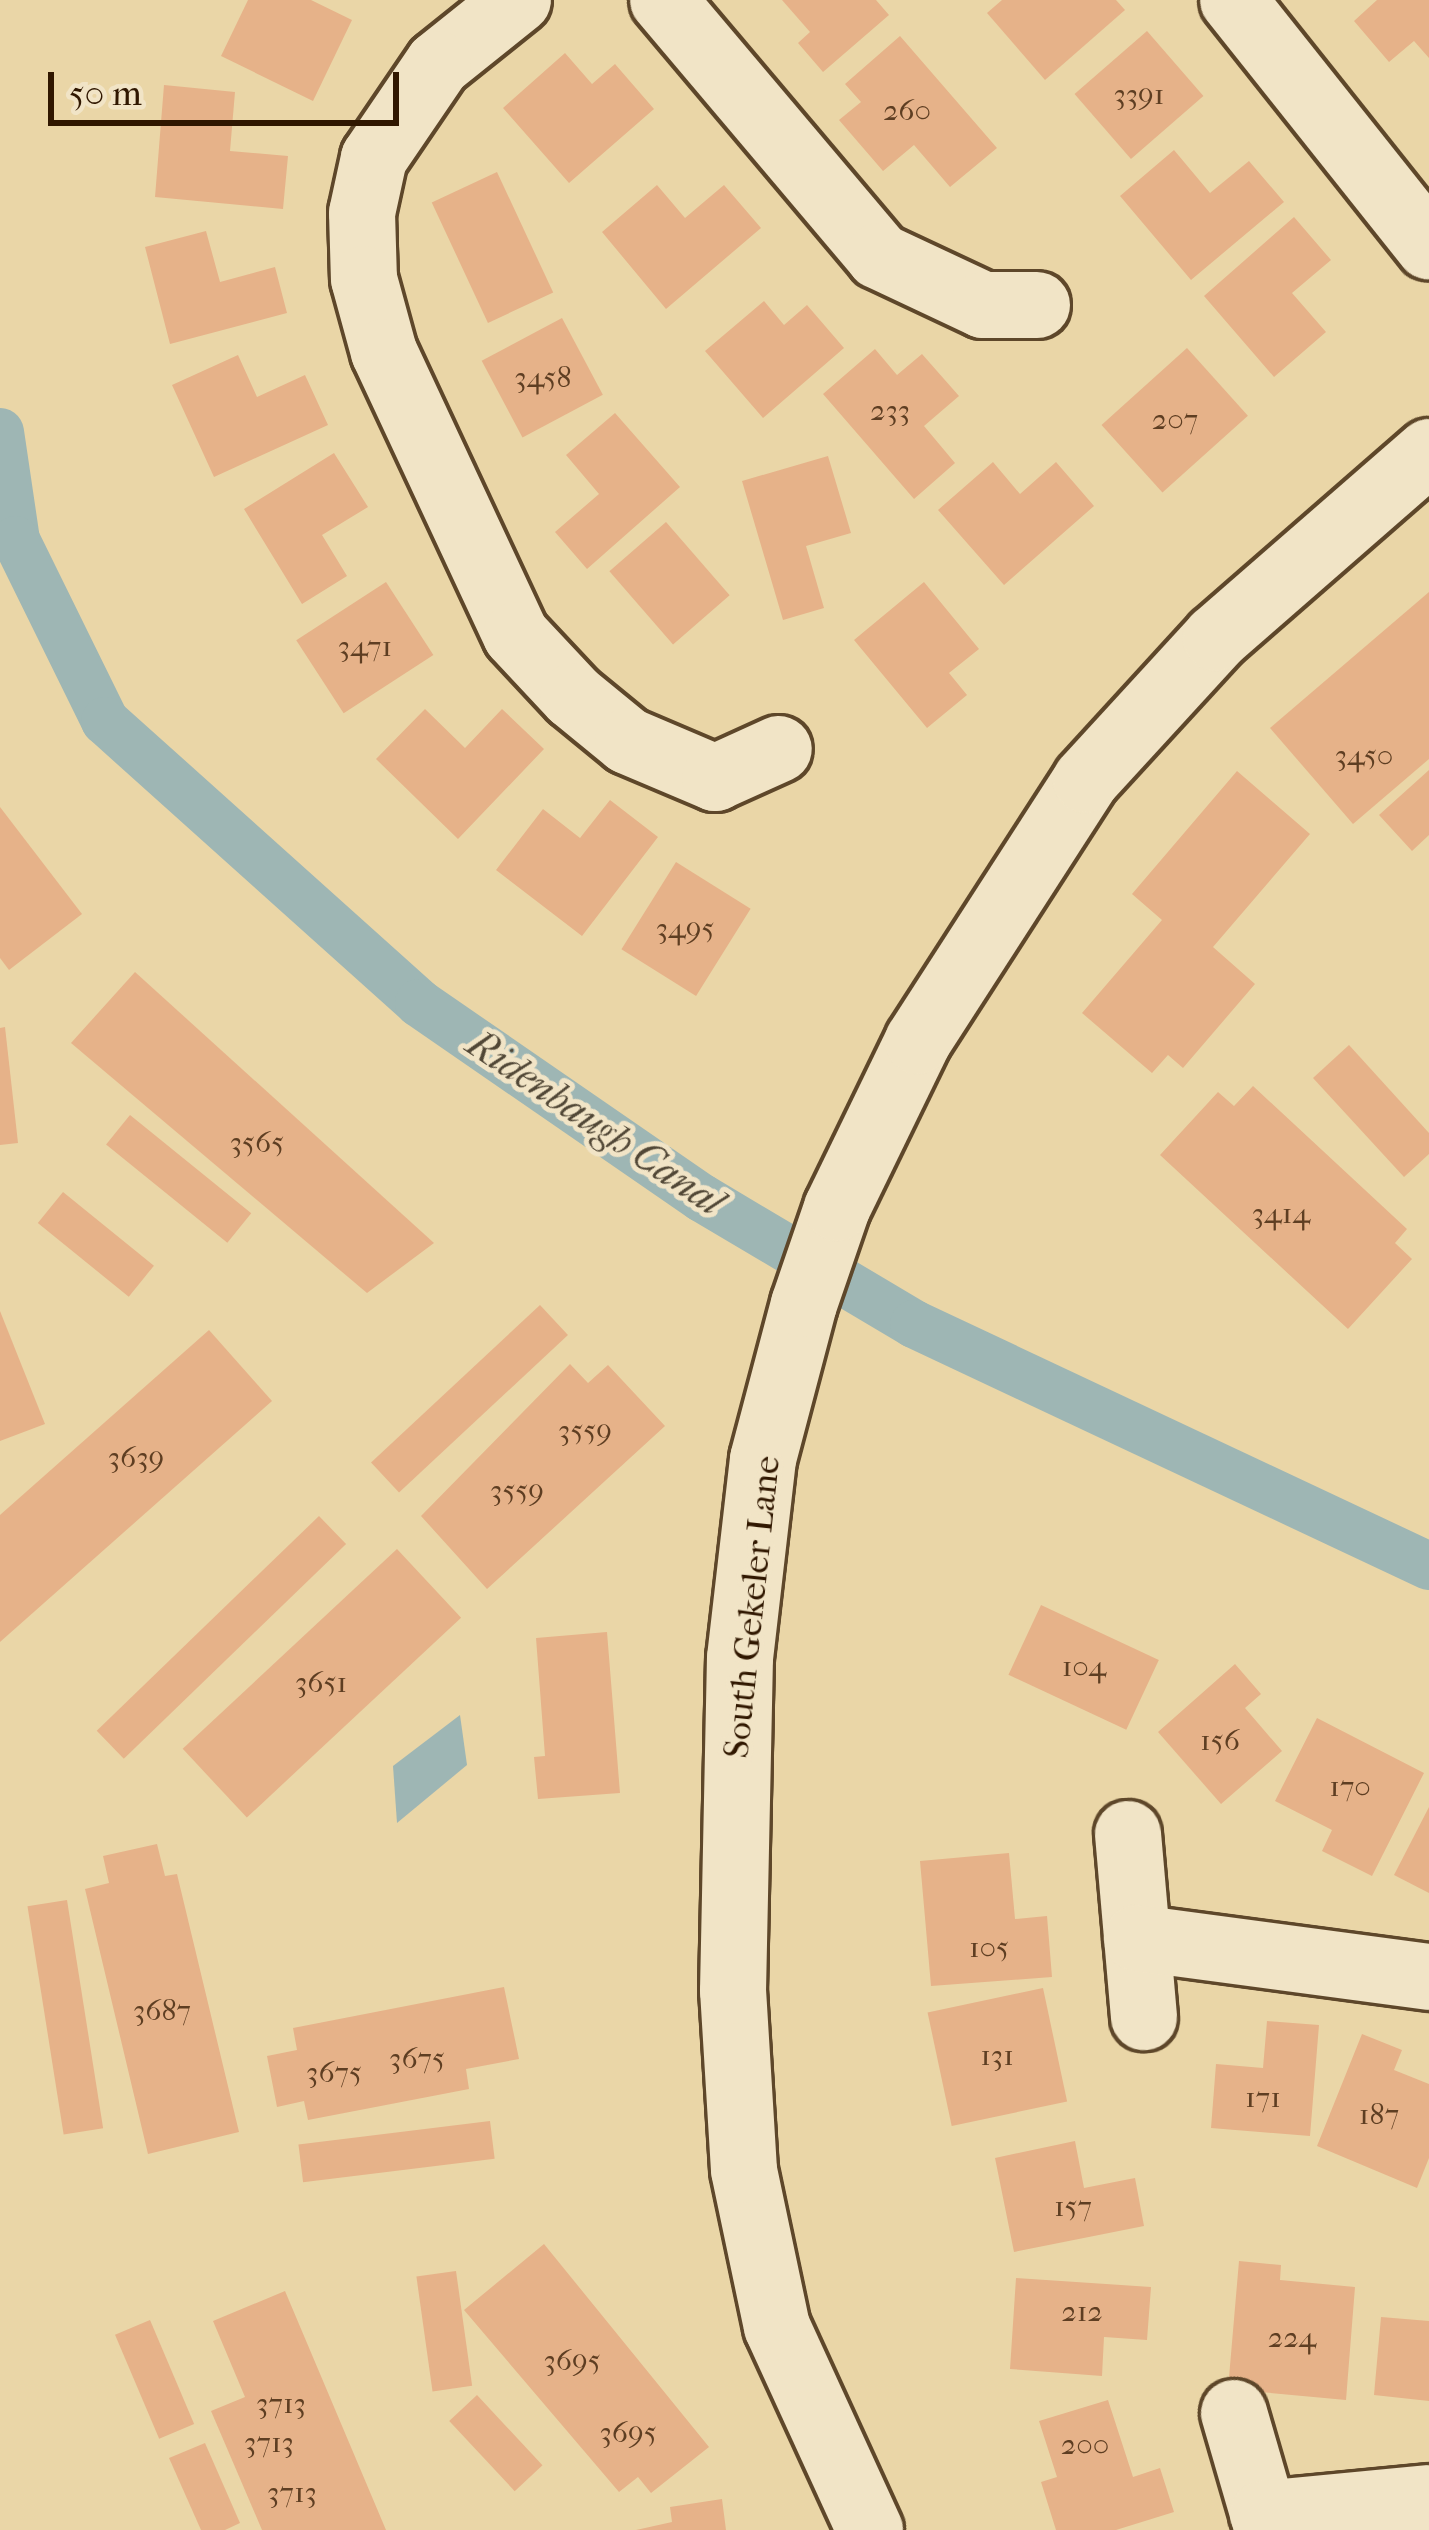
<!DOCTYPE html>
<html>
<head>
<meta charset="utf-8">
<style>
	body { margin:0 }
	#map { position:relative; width:1429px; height:2530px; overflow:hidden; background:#ead6a7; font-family:"IM FELL French Canon",serif }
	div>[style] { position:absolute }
	.water>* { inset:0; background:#9eb6b4 }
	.canal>* { height:48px; margin:-24px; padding:0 24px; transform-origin:24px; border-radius:24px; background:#9eb6b4 }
	.building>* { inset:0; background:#e6b289; transform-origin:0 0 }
	.roads { filter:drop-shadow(3px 0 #5e472a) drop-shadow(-3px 0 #5e472a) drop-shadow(0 3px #5e472a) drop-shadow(0 -3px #5e472a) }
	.minor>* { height:66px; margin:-33px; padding:0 33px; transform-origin:33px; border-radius:33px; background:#f1e4c6 }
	span { translate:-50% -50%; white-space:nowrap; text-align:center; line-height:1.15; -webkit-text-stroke:10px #f1e4c6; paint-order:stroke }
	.number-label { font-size:30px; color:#5e3e22 }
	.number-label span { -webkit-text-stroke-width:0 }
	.street-label { font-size:36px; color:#301700 }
	.water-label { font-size:39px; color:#514736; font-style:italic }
	.scale { position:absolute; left:48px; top:72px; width:351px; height:54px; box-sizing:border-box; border:6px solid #301700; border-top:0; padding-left:15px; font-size:36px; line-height:42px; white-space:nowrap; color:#301700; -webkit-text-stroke:9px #f1e4c6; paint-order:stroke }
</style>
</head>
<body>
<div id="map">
	<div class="water">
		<i style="clip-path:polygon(460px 1715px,467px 1765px,397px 1823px,393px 1766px)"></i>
	</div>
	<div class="canal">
		<i style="left:0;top:432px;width:109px;rotate:81.6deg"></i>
		<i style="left:16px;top:540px;width:202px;rotate:63.8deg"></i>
		<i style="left:105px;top:721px;width:422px;rotate:41.9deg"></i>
		<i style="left:419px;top:1003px;width:344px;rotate:34.6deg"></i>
		<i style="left:702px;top:1198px;width:247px;rotate:30.7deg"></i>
		<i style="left:914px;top:1324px;width:569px;rotate:25.17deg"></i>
	</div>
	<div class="building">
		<i style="clip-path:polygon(248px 0,311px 0,352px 20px,313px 101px,221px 56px)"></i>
		<i style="clip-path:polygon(782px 0,876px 0,889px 15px,823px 72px,798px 43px,810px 32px)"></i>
		<i style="clip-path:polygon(1002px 0,1116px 0,1125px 10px,1045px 80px,987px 13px)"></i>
		<i style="clip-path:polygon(1377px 0,1429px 0,1429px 58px,1414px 41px,1389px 62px,1354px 21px)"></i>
		<i style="left:1147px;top:31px;width:86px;height:96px;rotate:49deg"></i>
		<i style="clip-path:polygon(900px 36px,997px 148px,950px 187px,914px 145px,883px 171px,839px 120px,861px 102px,845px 84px)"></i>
		<i style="clip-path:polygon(565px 53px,592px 84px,615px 64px,654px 109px,569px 183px,503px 108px)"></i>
		<i style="clip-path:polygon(164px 85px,235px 92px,230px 151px,288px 156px,283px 209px,155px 197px)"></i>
		<i style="clip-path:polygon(1174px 150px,1210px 193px,1249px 161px,1284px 202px,1191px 280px,1120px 196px)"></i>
		<i style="left:497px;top:172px;width:133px;height:72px;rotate:65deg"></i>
		<i style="clip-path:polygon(657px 185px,685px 218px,724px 185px,761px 228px,666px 309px,602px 232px)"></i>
		<i style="clip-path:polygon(1294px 217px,1331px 260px,1292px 293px,1326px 332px,1274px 377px,1204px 296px)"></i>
		<i style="clip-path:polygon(206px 231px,220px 282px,275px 267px,287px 313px,170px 344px,145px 247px)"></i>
		<i style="clip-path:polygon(764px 301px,784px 325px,807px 305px,844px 348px,763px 418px,705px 351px)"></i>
		<i style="left:562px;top:318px;width:87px;height:91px;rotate:62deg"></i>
		<i style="left:1187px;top:348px;width:91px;height:115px;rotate:48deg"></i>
		<i style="clip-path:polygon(875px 349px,897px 375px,922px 354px,959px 396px,924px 426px,955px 463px,914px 499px,823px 394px)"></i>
		<i style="clip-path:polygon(238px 355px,257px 397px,305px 375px,328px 425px,214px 477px,172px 385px)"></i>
		<i style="clip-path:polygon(615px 413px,680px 487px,587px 569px,555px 532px,599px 494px,566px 455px)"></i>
		<i style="clip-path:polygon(334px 453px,368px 507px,322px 535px,347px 576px,302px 604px,244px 509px)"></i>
		<i style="clip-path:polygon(828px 456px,851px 533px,806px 546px,824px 608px,783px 620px,742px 481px)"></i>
		<i style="clip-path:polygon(993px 462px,1020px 494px,1056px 462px,1094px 506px,1004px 585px,938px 510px)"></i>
		<i style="left:666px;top:522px;width:97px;height:75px;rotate:49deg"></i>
		<i style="left:386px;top:582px;width:87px;height:107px;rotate:57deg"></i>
		<i style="clip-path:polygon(924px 582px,979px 649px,949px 673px,967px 695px,927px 728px,854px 640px)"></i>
		<i style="clip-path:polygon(1429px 592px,1429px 759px,1353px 824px,1270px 728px)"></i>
		<i style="clip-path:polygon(425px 709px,465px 748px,502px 709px,544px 749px,458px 839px,376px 759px)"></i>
		<i style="clip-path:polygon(1429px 770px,1429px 835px,1412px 851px,1379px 815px)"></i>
		<i style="clip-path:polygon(1237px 771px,1310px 834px,1213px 947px,1255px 984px,1183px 1068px,1168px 1055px,1152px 1073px,1082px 1013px,1162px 920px,1132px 894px)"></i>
		<i style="clip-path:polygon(610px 800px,658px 837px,582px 936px,496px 870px,543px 809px,580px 838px)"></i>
		<i style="clip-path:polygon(0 807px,82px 914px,9px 970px,0 958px)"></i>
		<i style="left:676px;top:862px;width:88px;height:103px;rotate:32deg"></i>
		<i style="clip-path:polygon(135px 972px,434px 1243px,367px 1293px,71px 1043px)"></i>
		<i style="clip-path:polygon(5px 1027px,18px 1143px,0 1145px,0 1028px)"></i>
		<i style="clip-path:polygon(1349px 1045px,1429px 1133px,1429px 1154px,1404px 1177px,1313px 1078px)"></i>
		<i style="clip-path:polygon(1253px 1086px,1407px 1229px,1395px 1243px,1412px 1259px,1348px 1329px,1160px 1155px,1218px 1092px,1234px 1106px)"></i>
		<i style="left:130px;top:1115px;width:156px;height:38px;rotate:39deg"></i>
		<i style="left:63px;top:1192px;width:117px;height:40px;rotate:39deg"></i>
		<i style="left:540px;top:1305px;width:41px;height:231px;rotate:47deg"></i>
		<i style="clip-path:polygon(0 1311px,45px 1424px,0 1441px)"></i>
		<i style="clip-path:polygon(209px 1330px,272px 1401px,0 1642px,0 1515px)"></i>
		<i style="clip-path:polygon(570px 1364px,588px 1383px,608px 1365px,665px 1426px,487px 1589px,421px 1516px)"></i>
		<i style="left:319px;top:1516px;width:39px;height:309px;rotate:46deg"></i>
		<i style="left:397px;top:1549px;width:94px;height:293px;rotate:47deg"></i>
		<i style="left:1041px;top:1605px;width:130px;height:77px;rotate:25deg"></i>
		<i style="clip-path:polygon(607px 1632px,620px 1793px,538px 1799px,534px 1757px,545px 1756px,536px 1638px)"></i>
		<i style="clip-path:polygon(1235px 1664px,1261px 1694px,1245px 1708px,1282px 1751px,1221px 1804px,1158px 1732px)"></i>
		<i style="clip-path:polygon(1317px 1718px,1424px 1773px,1372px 1876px,1322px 1851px,1332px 1830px,1275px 1801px)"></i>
		<i style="clip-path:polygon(1429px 1807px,1429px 1893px,1394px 1875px)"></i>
		<i style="clip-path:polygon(157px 1844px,165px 1876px,177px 1874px,239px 2132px,148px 2154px,85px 1889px,109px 1883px,103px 1856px)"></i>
		<i style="clip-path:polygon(1009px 1853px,1015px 1919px,1047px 1916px,1052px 1977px,931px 1986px,920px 1861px)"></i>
		<i style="left:67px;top:1900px;width:231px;height:40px;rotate:81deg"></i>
		<i style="clip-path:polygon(504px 1987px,519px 2059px,466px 2069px,469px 2089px,308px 2120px,304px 2101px,277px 2107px,267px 2056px,297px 2050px,293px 2028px)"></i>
		<i style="left:1043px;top:1988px;width:116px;height:118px;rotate:78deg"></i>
		<i style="clip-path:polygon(1267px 2021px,1319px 2025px,1310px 2136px,1211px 2128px,1216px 2064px,1263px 2068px)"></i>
		<i style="clip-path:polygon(1362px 2034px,1402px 2050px,1394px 2070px,1429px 2084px,1429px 2158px,1417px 2188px,1317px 2146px)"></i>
		<i style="left:490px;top:2121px;width:38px;height:193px;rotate:83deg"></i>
		<i style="clip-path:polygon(1075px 2141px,1084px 2188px,1135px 2178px,1144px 2226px,1014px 2252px,995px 2158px)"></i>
		<i style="clip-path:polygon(544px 2244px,709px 2447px,651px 2493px,638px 2477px,619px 2492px,464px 2310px)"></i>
		<i style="clip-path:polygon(1239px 2261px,1281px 2265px,1280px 2280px,1355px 2287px,1346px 2400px,1228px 2389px)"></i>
		<i style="left:456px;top:2271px;width:116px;height:40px;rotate:82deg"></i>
		<i style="clip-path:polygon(1016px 2278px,1151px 2287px,1147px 2340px,1104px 2337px,1102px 2376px,1010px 2369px)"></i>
		<i style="clip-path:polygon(285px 2291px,386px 2530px,262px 2530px,211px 2411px,245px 2397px,213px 2321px)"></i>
		<i style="clip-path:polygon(1381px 2317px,1429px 2321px,1429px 2401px,1374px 2395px)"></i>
		<i style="left:150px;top:2320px;width:113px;height:38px;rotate:67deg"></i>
		<i style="left:477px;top:2395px;width:96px;height:38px;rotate:47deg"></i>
		<i style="clip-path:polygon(1108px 2400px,1133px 2477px,1160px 2468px,1174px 2512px,1116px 2530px,1056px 2530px,1041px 2482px,1057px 2477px,1039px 2421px)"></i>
		<i style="clip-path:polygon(205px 2443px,240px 2523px,225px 2530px,201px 2530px,169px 2458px)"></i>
		<i style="clip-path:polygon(722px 2499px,726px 2530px,636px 2530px,672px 2522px,670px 2507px)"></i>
	</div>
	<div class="roads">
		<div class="minor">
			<i style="left:518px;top:0;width:102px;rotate:141.3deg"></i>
			<i style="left:438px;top:64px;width:114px;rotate:124.2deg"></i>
			<i style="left:374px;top:158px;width:56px;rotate:102.3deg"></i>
			<i style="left:362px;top:213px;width:66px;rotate:88.3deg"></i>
			<i style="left:364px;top:279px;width:76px;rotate:74.7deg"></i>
			<i style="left:384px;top:352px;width:312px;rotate:65deg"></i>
			<i style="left:516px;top:635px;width:83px;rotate:46.9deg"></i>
			<i style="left:573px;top:696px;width:71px;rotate:39.3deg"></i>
			<i style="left:628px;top:741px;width:95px;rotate:23deg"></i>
			<i style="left:715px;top:778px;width:70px;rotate:-24.4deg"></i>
			<i style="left:663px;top:0;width:335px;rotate:49.8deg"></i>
			<i style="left:879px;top:256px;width:115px;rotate:25.2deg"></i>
			<i style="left:983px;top:305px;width:54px"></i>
			<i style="left:1233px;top:0;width:315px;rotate:51.5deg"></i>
			<i style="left:1128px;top:1834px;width:184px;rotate:85deg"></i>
			<i style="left:1137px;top:1938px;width:295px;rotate:7.6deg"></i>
			<i style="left:1234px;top:2413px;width:122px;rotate:73.8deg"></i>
			<i style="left:1263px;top:2514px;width:167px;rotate:-5.5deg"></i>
			<i style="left:870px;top:2530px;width:223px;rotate:-114.6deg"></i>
			<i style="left:777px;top:2327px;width:160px;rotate:-101.9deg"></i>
			<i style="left:744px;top:2170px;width:179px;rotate:-93.5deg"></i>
			<i style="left:733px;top:1991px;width:333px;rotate:-88.8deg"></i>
			<i style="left:740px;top:1658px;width:200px;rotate:-83.4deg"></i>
			<i style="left:763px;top:1459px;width:160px;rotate:-75.2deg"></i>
			<i style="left:804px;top:1304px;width:102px;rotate:-71deg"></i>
			<i style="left:837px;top:1208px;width:186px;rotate:-64.1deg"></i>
			<i style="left:918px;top:1041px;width:310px;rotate:-57.2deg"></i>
			<i style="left:1086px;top:780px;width:193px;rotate:-47.5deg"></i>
			<i style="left:1216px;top:638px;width:283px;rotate:-41.1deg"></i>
		</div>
	</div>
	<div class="number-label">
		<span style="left:1139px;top:95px">3391</span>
		<span style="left:907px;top:111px">260</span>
		<span style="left:543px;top:378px">3458</span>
		<span style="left:890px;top:411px">233</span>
		<span style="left:1175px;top:420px">207</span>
		<span style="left:365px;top:647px">3471</span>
		<span style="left:1364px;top:756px">3450</span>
		<span style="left:685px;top:929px">3495</span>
		<span style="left:257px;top:1143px">3565</span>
		<span style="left:1281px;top:1214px">3414</span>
		<span style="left:585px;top:1431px">3559</span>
		<span style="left:136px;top:1458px">3639</span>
		<span style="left:517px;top:1491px">3559</span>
		<span style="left:1084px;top:1667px">104</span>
		<span style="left:321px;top:1683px">3651</span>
		<span style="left:1220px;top:1741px">156</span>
		<span style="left:1350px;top:1787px">170</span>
		<span style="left:989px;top:1948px">105</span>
		<span style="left:162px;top:2011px">3687</span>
		<span style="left:997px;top:2056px">131</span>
		<span style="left:417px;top:2059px">3675</span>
		<span style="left:334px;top:2073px">3675</span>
		<span style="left:1263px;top:2098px">171</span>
		<span style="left:1379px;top:2115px">187</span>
		<span style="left:1073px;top:2207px">157</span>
		<span style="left:1082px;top:2312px">212</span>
		<span style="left:1292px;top:2338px">224</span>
		<span style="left:572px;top:2361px">3695</span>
		<span style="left:281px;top:2404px">3713</span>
		<span style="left:628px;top:2433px">3695</span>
		<span style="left:269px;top:2443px">3713</span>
		<span style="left:1085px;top:2445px">200</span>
		<span style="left:292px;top:2493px">3713</span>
	</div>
	<div class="street-label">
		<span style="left:752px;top:1607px;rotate:-84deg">South Gekeler Lane</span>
	</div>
	<div class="water-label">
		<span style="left:595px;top:1123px;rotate:34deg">Ridenbaugh Canal</span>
	</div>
	<div class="scale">50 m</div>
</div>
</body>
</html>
